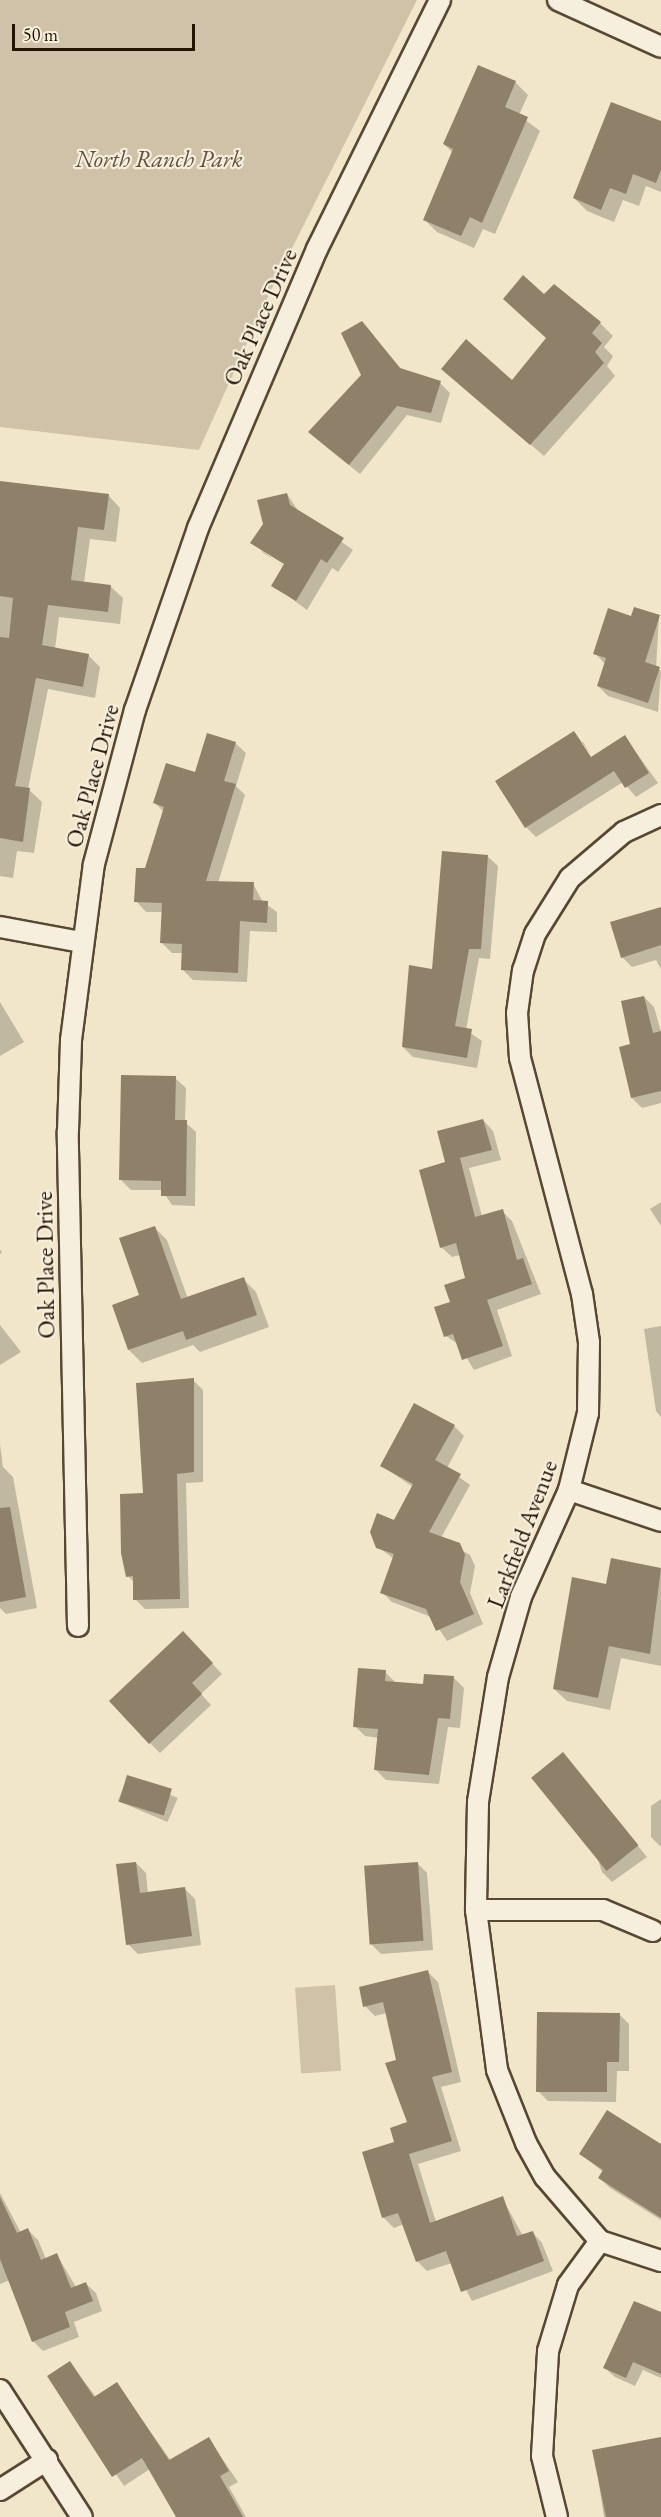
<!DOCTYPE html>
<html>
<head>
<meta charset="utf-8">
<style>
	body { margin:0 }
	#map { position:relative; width:661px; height:2517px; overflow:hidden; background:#f2e6ca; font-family:"EB Garamond",serif }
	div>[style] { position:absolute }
	.green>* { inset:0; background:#cfc2a8; transform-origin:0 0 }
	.shadow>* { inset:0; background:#0003; transform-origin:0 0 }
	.building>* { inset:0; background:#8f806a; transform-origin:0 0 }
	.roads { filter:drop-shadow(2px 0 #574733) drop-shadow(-2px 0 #574733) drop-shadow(0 2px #574733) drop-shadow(0 -2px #574733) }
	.minor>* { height:20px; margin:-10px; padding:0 10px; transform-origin:10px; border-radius:10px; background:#f7efdd }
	span { translate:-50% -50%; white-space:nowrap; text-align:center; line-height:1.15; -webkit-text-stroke:4.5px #f7efdd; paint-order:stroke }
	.park-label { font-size:24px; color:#5f503b; font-style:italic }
	.street-label { font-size:24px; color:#231201 }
	.scale { position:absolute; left:12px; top:24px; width:183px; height:27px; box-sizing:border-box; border:3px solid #231201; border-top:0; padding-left:8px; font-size:18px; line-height:21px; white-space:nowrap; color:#231201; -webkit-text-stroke:4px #f7efdd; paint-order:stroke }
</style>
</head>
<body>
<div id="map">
	<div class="green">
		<i style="clip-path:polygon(0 0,417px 0,271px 290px,199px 450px,0 427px)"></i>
		<i style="left:335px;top:1985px;width:86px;height:40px;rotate:86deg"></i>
	</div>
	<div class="shadow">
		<i style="clip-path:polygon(515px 82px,528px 95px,519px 115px,540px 131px,495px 234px,483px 229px,474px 248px,437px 232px,424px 219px,453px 153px,444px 144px)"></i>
		<i style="clip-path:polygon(661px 123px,661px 192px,646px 186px,639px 206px,623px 200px,614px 222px,587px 211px,574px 198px)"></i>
		<i style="clip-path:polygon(544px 296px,600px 323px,613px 336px,604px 347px,613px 356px,607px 366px,615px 376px,544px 456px,456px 381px,513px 382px,548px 339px)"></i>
		<i style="clip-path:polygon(362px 323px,402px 370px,440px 383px,450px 393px,441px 423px,407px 415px,360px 474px,320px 442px,363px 375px)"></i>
		<i style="clip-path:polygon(0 483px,108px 495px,120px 508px,116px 542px,90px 539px,84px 583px,110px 586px,123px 598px,120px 624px,59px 617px,55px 649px,88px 655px,100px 667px,95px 698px,48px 689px,28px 789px,42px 802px,34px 853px,17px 851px,13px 878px,0 876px)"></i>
		<i style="clip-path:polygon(evenodd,287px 494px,299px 512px,353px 550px,338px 572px,332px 568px,307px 610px,273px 585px,284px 567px,252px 543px,287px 494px,262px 548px,291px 567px,290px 570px,262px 552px,262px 548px)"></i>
		<i style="clip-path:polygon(659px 617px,656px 668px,661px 671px,658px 712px,608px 696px,598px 686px,605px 664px,595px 653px,632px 618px)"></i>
		<i style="clip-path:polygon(evenodd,574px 732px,593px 757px,625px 737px,658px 783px,636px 797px,623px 782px,536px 837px,526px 827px,574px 732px,579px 742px,583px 742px,596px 762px,593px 764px,579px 742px)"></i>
		<i style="clip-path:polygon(235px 743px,246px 753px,236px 786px,245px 795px,218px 883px,253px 884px,263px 902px,277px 912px,277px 932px,250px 931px,247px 982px,193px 980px,183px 970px,184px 953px,172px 953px,162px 943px,163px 912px,146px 912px,136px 901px,164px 812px,155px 803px)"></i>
		<i style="clip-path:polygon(487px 856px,498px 866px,490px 959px,479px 958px,466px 1030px,482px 1041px,477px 1068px,413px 1057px,403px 1047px)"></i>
		<i style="clip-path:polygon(661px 908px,661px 969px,656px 960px,632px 967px,622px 957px)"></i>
		<i style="clip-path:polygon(644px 997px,654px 1007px,661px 1032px,661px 1103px,642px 1108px,632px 1098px,632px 1045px)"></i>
		<i style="clip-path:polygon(0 1002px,24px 1042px,0 1056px)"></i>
		<i style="clip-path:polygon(175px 1078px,186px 1088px,185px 1122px,196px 1132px,195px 1206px,172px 1205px,162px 1190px,131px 1190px,121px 1180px)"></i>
		<i style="clip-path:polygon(483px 1120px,493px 1131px,501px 1160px,469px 1168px,482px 1216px,502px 1211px,512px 1221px,541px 1294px,497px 1310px,512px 1356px,474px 1370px,459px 1345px,446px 1336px,451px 1303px,467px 1279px,460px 1255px,452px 1257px,441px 1247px,447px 1163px)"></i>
		<i style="clip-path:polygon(661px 1202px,661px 1226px,650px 1209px)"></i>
		<i style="clip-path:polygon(154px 1227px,167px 1240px,188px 1299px,243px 1279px,256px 1292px,269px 1327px,200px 1352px,193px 1345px,142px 1363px,129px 1350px,114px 1306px,141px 1296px)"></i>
		<i style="left:0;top:1250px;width:3px;height:26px;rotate:45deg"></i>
		<i style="clip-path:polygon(0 1325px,21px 1352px,0 1365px)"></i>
		<i style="clip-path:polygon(661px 1326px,661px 1417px,656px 1411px,644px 1329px)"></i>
		<i style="clip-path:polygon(193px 1380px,203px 1390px,203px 1482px,186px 1483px,189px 1608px,145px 1609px,135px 1599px,135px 1583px,128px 1576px,144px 1495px)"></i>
		<i style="clip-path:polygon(454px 1426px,464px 1436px,447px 1468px,470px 1485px,441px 1538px,470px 1555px,475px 1566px,470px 1593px,483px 1624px,447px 1641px,431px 1617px,392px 1602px,382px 1592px,394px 1559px,378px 1547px,413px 1487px,382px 1466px)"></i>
		<i style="clip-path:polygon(0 1444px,3px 1467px,13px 1477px,37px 1608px,6px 1614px,0 1608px)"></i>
		<i style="clip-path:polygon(613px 1560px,661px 1570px,661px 1666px,621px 1658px,610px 1710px,567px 1701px,554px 1689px,607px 1586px)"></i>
		<i style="clip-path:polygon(193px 1643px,222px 1674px,201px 1694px,211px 1705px,160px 1753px,150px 1743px)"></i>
		<i style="clip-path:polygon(385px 1672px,395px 1682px,425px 1686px,454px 1678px,464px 1688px,460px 1728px,448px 1727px,439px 1784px,386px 1780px,376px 1770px,379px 1738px,365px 1736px,355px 1726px)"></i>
		<i style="clip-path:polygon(563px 1754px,647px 1857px,612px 1882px,602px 1872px)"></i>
		<i style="left:128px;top:1777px;width:54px;height:26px;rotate:23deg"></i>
		<i style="clip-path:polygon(661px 1799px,661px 1847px,651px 1837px,651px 1806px)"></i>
		<i style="clip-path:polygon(136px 1863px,146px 1873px,148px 1894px,185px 1889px,195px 1899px,201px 1945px,138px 1954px,128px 1944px)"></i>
		<i style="clip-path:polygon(417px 1863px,427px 1873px,433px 1950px,381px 1954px,371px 1944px)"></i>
		<i style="clip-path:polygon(428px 1972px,438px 1982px,461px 2082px,441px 2087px,461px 2151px,418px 2164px,436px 2222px,502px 2198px,523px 2236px,532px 2232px,542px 2243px,553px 2271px,472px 2301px,452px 2263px,427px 2271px,417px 2261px,404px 2224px,394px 2228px,383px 2217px,396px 2143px,409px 2123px,387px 2013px,375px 2016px,365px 2006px)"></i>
		<i style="clip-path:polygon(619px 2014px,629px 2024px,629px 2071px,617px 2071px,616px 2102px,548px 2101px,538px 2091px)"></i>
		<i style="clip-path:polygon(661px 2146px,661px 2220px,610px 2188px,600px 2178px,603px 2172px,581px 2154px)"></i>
		<i style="clip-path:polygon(0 2193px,21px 2233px,28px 2230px,38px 2240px,46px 2259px,57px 2255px,76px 2287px,85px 2283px,96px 2293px,102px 2311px,74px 2322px,79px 2337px,43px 2351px,33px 2341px,10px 2280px,0 2284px)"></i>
		<i style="clip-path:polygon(661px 2314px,661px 2378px,643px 2370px,635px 2386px,615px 2377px,605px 2368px)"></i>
		<i style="clip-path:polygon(70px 2363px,96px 2397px,117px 2384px,171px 2461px,209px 2439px,238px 2482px,229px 2487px,246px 2517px,177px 2517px,150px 2469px,124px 2486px,49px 2377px)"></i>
		<i style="clip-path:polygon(661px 2438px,661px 2517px,604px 2517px,594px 2452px)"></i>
	</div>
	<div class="building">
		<i style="clip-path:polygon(478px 65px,516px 81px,505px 107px,528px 117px,482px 223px,470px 217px,461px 236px,423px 220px,453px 149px,443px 144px)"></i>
		<i style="clip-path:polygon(611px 102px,661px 121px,661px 170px,656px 183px,633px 174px,626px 194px,610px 188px,601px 210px,573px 198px)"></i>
		<i style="clip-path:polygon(523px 275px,544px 294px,554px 284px,601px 322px,592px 333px,602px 343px,595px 352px,604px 363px,530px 445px,441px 369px,466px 339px,512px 380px,546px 338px,503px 299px)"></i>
		<i style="clip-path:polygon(362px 321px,400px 368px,441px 381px,431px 413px,397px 406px,349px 465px,308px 432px,361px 375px,341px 333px)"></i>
		<i style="clip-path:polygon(0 481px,109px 494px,104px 530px,78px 527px,71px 580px,111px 585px,108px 612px,48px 605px,42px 645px,89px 654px,83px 687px,36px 678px,15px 786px,30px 788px,23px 842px,0 838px,0 637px,9px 638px,13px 598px,0 596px)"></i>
		<i style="clip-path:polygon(287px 493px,290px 505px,344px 538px,327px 563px,321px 559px,296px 601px,271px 586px,284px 564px,250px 543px,263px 524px,257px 500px)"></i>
		<i style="clip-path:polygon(634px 607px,660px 615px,645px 662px,660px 667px,648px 703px,597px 686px,606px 658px,593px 654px,608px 608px,631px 616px)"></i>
		<i style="clip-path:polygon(574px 731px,591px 757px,625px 735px,649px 773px,625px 788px,614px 771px,525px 828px,495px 781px)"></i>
		<i style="clip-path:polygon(207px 733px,236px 742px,224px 781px,236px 784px,206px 881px,254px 882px,253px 900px,268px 901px,267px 923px,240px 921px,238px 973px,181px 970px,182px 944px,160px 943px,162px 903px,134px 902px,136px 868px,145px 868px,164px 807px,153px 803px,166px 763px,195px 772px)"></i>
		<i style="clip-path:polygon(442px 851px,488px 855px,481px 949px,469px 949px,455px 1026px,472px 1029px,467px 1058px,402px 1047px,409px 965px,432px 969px)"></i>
		<i style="clip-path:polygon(661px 907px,661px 945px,621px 958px,610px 922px)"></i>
		<i style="clip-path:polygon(644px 996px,653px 1033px,661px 1031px,661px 1091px,631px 1098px,619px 1047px,630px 1044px,621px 1001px)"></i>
		<i style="clip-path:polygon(121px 1075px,176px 1076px,175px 1120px,187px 1120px,186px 1196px,161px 1196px,161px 1181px,119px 1180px)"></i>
		<i style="clip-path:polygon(483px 1119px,492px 1150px,460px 1158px,475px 1217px,503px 1209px,517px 1260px,523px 1258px,532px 1284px,487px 1300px,503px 1346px,462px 1360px,453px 1334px,444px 1337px,434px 1307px,450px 1302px,444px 1285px,465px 1278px,456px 1243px,440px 1248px,419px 1170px,445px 1162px,437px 1131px)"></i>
		<i style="clip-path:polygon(155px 1226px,181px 1299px,244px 1277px,257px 1315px,186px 1340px,183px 1331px,128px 1350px,112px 1305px,139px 1295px,119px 1238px)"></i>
		<i style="clip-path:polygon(194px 1378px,194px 1472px,177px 1474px,180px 1599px,133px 1600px,133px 1576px,126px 1577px,121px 1553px,120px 1494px,143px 1493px,136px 1383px)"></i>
		<i style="clip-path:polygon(414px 1403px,455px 1425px,435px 1460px,461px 1474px,429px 1532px,460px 1543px,465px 1555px,460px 1582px,474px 1614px,436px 1631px,426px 1609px,380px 1593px,394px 1554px,376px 1548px,370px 1532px,377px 1513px,394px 1520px,413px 1484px,380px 1466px)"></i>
		<i style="clip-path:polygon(10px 1507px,26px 1597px,0 1602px,0 1508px)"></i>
		<i style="clip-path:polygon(611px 1558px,661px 1568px,650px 1654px,609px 1646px,598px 1698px,553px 1689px,572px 1577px,606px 1584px)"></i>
		<i style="clip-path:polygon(183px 1631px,213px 1663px,192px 1683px,202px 1694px,149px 1744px,109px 1701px)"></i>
		<i style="clip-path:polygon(358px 1668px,386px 1670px,385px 1681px,423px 1684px,424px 1674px,454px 1676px,450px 1719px,438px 1718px,429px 1775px,374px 1770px,378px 1729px,353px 1727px)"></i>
		<i style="left:563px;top:1752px;width:120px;height:41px;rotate:51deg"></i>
		<i style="left:127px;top:1775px;width:47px;height:28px;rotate:17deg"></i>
		<i style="clip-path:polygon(136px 1862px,140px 1893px,185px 1887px,192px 1936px,126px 1945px,116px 1864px)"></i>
		<i style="left:418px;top:1862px;width:79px;height:54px;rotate:86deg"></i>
		<i style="clip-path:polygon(428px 1970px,452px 2072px,432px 2077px,452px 2141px,409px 2154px,430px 2223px,503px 2196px,517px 2236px,533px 2231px,544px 2261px,461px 2292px,446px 2251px,416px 2262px,398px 2213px,382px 2218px,362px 2152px,394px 2142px,390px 2128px,407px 2122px,385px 2063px,396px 2060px,383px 2002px,363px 2007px,359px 1987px)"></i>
		<i style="clip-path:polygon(537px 2012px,620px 2013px,619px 2062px,607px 2062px,607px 2092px,536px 2092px)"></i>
		<i style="clip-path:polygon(607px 2110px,661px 2144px,661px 2218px,598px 2178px,603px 2170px,579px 2154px)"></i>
		<i style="clip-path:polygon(0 2197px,17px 2233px,28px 2228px,41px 2260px,57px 2253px,71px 2288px,86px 2282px,93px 2301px,65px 2312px,70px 2327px,32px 2342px,0 2259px)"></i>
		<i style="clip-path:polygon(634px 2301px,661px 2312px,661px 2374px,633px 2362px,626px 2378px,603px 2368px)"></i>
		<i style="clip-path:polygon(70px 2361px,94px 2397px,117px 2382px,169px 2460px,209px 2437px,229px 2471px,220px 2476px,243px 2517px,176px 2517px,142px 2458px,112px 2477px,47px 2376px)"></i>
		<i style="clip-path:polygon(661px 2437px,661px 2517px,606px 2517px,592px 2450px)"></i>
	</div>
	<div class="roads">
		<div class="minor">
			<i style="left:558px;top:0;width:113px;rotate:24.5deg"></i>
			<i style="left:661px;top:815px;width:41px;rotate:155.3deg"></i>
			<i style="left:624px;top:832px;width:71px;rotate:139.6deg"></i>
			<i style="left:570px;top:878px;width:66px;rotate:122deg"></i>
			<i style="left:535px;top:934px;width:38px;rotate:108deg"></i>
			<i style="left:523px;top:970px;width:43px;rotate:97.9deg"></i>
			<i style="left:517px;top:1013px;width:45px;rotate:86.2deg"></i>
			<i style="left:520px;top:1058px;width:244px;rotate:75.3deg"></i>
			<i style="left:582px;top:1294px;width:49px;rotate:81.7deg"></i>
			<i style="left:589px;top:1342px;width:71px;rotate:90.8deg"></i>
			<i style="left:588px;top:1413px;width:79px;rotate:103.9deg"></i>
			<i style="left:569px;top:1490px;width:117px;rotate:114.2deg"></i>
			<i style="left:521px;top:1597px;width:83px;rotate:106deg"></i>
			<i style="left:498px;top:1677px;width:127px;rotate:99.1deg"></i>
			<i style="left:478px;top:1802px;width:108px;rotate:91.1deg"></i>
			<i style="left:476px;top:1910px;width:161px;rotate:82.5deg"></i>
			<i style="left:497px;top:2070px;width:79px;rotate:68.3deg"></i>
			<i style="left:526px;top:2143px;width:39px;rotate:61deg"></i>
			<i style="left:545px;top:2177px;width:84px;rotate:49.3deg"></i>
			<i style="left:600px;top:2241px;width:64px;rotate:18.2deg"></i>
			<i style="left:0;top:927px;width:82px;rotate:10.5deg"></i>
			<i style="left:569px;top:1490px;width:97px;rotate:18.6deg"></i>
			<i style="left:78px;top:1626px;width:495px;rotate:-91.2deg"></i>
			<i style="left:68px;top:1131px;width:91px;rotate:-88.1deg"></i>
			<i style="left:71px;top:1040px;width:177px;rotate:-82.6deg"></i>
			<i style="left:94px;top:864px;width:159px;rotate:-75.1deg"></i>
			<i style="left:135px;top:710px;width:193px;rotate:-70.9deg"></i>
			<i style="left:198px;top:528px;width:303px;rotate:-66.9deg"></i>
			<i style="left:317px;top:249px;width:278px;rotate:-63.7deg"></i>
			<i style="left:476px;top:1910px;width:127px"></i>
			<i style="left:603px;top:1910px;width:54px;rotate:22.8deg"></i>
			<i style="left:0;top:2390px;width:151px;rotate:57.2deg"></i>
			<i style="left:0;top:2490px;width:56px;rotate:-32.6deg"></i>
			<i style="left:557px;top:2517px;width:63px;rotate:-103.8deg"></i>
			<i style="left:542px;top:2456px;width:105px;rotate:-86.7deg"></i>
			<i style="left:548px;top:2351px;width:69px;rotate:-73.1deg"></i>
			<i style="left:568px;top:2285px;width:54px;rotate:-54deg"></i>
		</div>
	</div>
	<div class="park-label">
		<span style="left:159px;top:159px">North Ranch Park</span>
	</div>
	<div class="street-label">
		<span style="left:260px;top:317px;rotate:-66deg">Oak Place Drive</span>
		<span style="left:92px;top:776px;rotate:-75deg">Oak Place Drive</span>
		<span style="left:45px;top:1265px;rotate:-91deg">Oak Place Drive</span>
		<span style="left:522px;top:1534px;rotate:-69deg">Larkfield Avenue</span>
	</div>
	<div class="scale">50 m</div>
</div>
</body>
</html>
